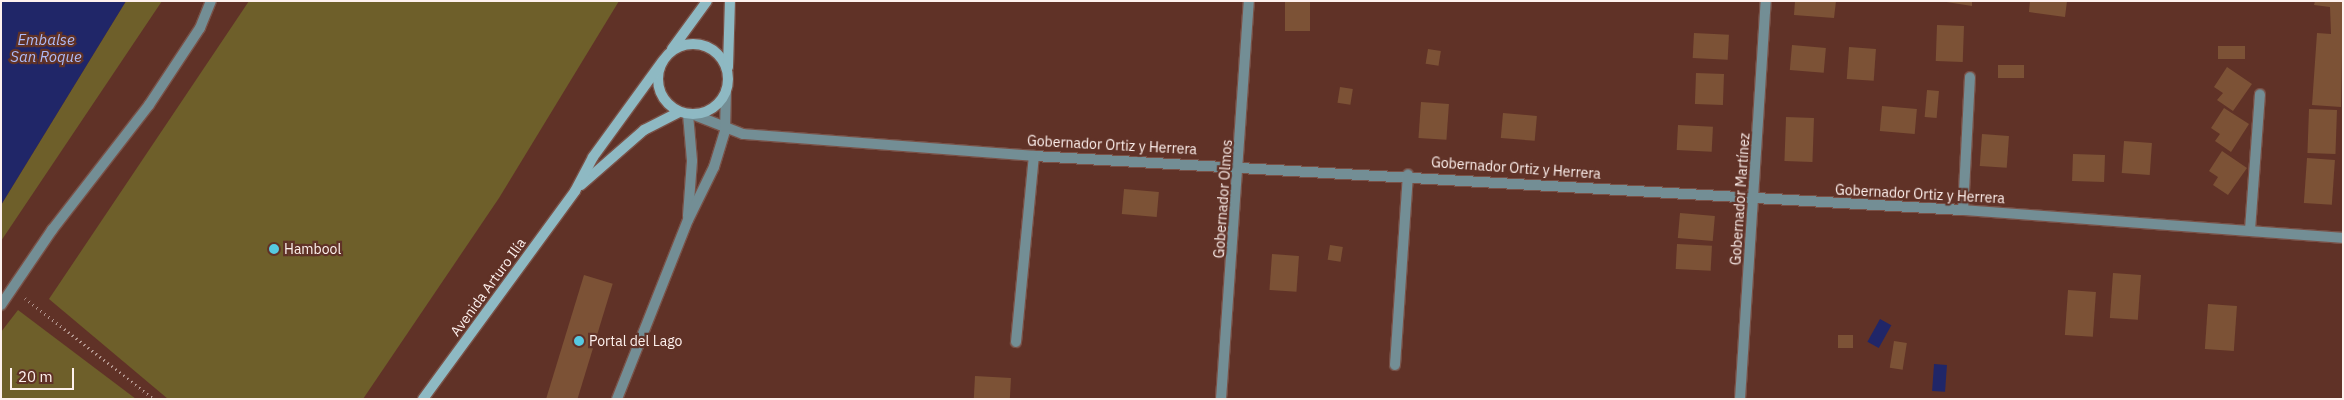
<!DOCTYPE html>
<html>
<head>
<meta charset="utf-8">
<style>
	body { margin:0 }
	#map { position:relative; width:2344px; height:400px; overflow:hidden; background:#603227; font-family:"IBM Plex Sans",sans-serif }
	div>[style] { position:absolute }
	.green>* { inset:0; background:#6e5f2a }
	.water>* { inset:0; background:#202668; transform-origin:0 0 }
	.building>* { inset:0; background:#7c5236; transform-origin:0 0 }
	.path>* { height:3px; margin-top:-1.5px; transform-origin:0; background:repeating-linear-gradient(90deg,#b49790 0 1px,transparent 0 5px) }
	.roads { filter:drop-shadow(1px 0 #795147) drop-shadow(-1px 0 #795147) drop-shadow(0 1px #795147) drop-shadow(0 -1px #795147) }
	.pedestrian>* { height:10px; margin:-5px; padding:0 5px; transform-origin:5px; border-radius:5px; background:#738e95 }
	.minor>* { height:10px; margin:-5px; padding:0 5px; transform-origin:5px; border-radius:5px; background:#738e95 }
	.secondary>* { height:10px; margin:-5px; padding:0 5px; transform-origin:5px; border-radius:5px; background:#8eb9c3 }
	.secondary>.ring { margin:-5px; padding:0; box-sizing:content-box; background:none; border:10px solid #8eb9c3; border-radius:50% }
	.dots>* { width:14px; height:14px; translate:-50% -50%; box-sizing:border-box; border:2px solid #603227; border-radius:50% }
	span { translate:-50% -50%; white-space:nowrap; text-align:center; line-height:1.15; -webkit-text-stroke:4.5px #603227; paint-order:stroke }
	.street-label { font-size:14px; color:#fef1ee }
	.poi-label { font-size:14px; color:#fef1ee }
	.left { translate:0 -50%; text-align:left }
	.water-label { font-size:15px; color:#aebcf8; font-style:italic }
	.frame { position:absolute; inset:0; border:2px solid #fef1ee; pointer-events:none }
	.scale { position:absolute; left:10px; top:368px; width:64px; height:22px; box-sizing:border-box; border:2px solid #fef1ee; border-top:0; padding-left:6px; font-size:15px; line-height:18px; white-space:nowrap; color:#fef1ee; -webkit-text-stroke:4px #603227; paint-order:stroke }
</style>
</head>
<body>
<div id="map">
	<div class="green">
		<i style="clip-path:polygon(126px 1px,162px 1px,1px 241px,1px 205px)"></i>
		<i style="clip-path:polygon(249px 1px,619px 1px,499px 198px,363px 399px,168px 399px,49px 299px)"></i>
		<i style="clip-path:polygon(18px 310px,136px 399px,1px 399px,1px 332px)"></i>
	</div>
	<div class="water">
		<i style="clip-path:polygon(1px 1px,126px 1px,1px 205px)"></i>
		<i style="left:1880px;top:319px;width:13px;height:26px;rotate:29deg"></i>
		<i style="left:1934px;top:364px;width:13px;height:27px;rotate:4deg"></i>
	</div>
	<div class="building">
		<i style="left:1285px;top:1px;width:25px;height:30px"></i>
		<i style="clip-path:polygon(1795px 1px,1836px 1px,1834px 18px,1794px 15px)"></i>
		<i style="clip-path:polygon(1940px 1px,1972px 1px,1972px 6px)"></i>
		<i style="clip-path:polygon(2030px 1px,2067px 1px,2065px 17px,2029px 12px)"></i>
		<i style="clip-path:polygon(2315px 1px,2343px 1px,2341px 107px,2312px 105px,2317px 33px,2331px 34px,2330px 7px,2314px 5px)"></i>
		<i style="left:1937px;top:25px;width:27px;height:36px;rotate:2deg"></i>
		<i style="left:1694px;top:33px;width:35px;height:25px;rotate:3deg"></i>
		<i style="left:1792px;top:45px;width:34px;height:25px;rotate:5deg"></i>
		<i style="left:2218px;top:46px;width:27px;height:13px"></i>
		<i style="left:1849px;top:47px;width:27px;height:32px;rotate:4deg"></i>
		<i style="left:1428px;top:49px;width:13px;height:15px;rotate:9deg"></i>
		<i style="left:1998px;top:65px;width:26px;height:13px"></i>
		<i style="clip-path:polygon(2227px 67px,2252px 84px,2233px 111px,2217px 100px,2223px 93px,2214px 87px)"></i>
		<i style="left:1696px;top:73px;width:28px;height:31px;rotate:2deg"></i>
		<i style="left:1340px;top:87px;width:13px;height:16px;rotate:9deg"></i>
		<i style="left:1927px;top:90px;width:12px;height:27px;rotate:5deg"></i>
		<i style="left:1421px;top:102px;width:28px;height:36px;rotate:4deg"></i>
		<i style="left:1882px;top:106px;width:35px;height:25px;rotate:5deg"></i>
		<i style="clip-path:polygon(2224px 108px,2249px 124px,2231px 152px,2215px 141px,2220px 134px,2211px 128px)"></i>
		<i style="left:2309px;top:109px;width:28px;height:44px;rotate:2deg"></i>
		<i style="left:1503px;top:113px;width:34px;height:25px;rotate:5deg"></i>
		<i style="left:1786px;top:117px;width:28px;height:44px;rotate:2deg"></i>
		<i style="left:1678px;top:125px;width:35px;height:25px;rotate:3deg"></i>
		<i style="left:1982px;top:134px;width:27px;height:32px;rotate:4deg"></i>
		<i style="left:2124px;top:141px;width:28px;height:32px;rotate:4deg"></i>
		<i style="clip-path:polygon(2222px 151px,2247px 168px,2228px 195px,2213px 185px,2218px 177px,2209px 171px)"></i>
		<i style="left:2073px;top:154px;width:32px;height:27px;rotate:2deg"></i>
		<i style="left:2307px;top:158px;width:28px;height:45px;rotate:4deg"></i>
		<i style="left:1124px;top:189px;width:35px;height:25px;rotate:5deg"></i>
		<i style="left:1680px;top:213px;width:35px;height:25px;rotate:5deg"></i>
		<i style="left:1677px;top:244px;width:35px;height:25px;rotate:3deg"></i>
		<i style="left:1330px;top:245px;width:13px;height:15px;rotate:9deg"></i>
		<i style="left:1272px;top:254px;width:27px;height:36px;rotate:4deg"></i>
		<i style="left:2113px;top:273px;width:28px;height:45px;rotate:4deg"></i>
		<i style="left:584px;top:275px;width:30px;height:130px;rotate:17deg"></i>
		<i style="left:2068px;top:290px;width:28px;height:45px;rotate:4deg"></i>
		<i style="left:2208px;top:304px;width:29px;height:45px;rotate:4deg"></i>
		<i style="left:1838px;top:335px;width:15px;height:13px"></i>
		<i style="left:1894px;top:341px;width:13px;height:27px;rotate:9deg"></i>
		<i style="left:975px;top:376px;width:36px;height:23px;rotate:3deg"></i>
	</div>
	<div class="path">
		<i style="left:25px;top:298px;width:164px;rotate:38.1deg"></i>
	</div>
	<div class="roads">
		<div class="pedestrian">
			<i style="left:1px;top:305px;width:91px;rotate:-55.8deg"></i>
			<i style="left:52px;top:230px;width:158px;rotate:-52.2deg"></i>
			<i style="left:149px;top:105px;width:92px;rotate:-56.5deg"></i>
			<i style="left:200px;top:28px;width:29px;rotate:-68deg"></i>
		</div>
		<div class="minor">
			<i style="left:688px;top:114px;width:47px;rotate:85.1deg"></i>
			<i style="left:692px;top:161px;width:55px;rotate:94.2deg"></i>
			<i style="left:692px;top:114px;width:55px;rotate:21.4deg"></i>
			<i style="left:743px;top:134px;width:292px;rotate:4.3deg"></i>
			<i style="left:1034px;top:156px;width:931px;rotate:3.33deg"></i>
			<i style="left:1963px;top:210px;width:381px;rotate:4.2deg"></i>
			<i style="left:1963px;top:210px;width:133px;rotate:-87deg"></i>
			<i style="left:2250px;top:230px;width:136px;rotate:-85.8deg"></i>
			<i style="left:1016px;top:342px;width:187px;rotate:-84.5deg"></i>
			<i style="left:1395px;top:365px;width:191px;rotate:-86.1deg"></i>
			<i style="left:617px;top:399px;width:193px;rotate:-68.4deg"></i>
			<i style="left:688px;top:220px;width:59px;rotate:-63.9deg"></i>
			<i style="left:714px;top:167px;width:38px;rotate:-73deg"></i>
			<i style="left:725px;top:131px;width:40px;rotate:-88.6deg"></i>
			<i style="left:1221px;top:399px;width:399px;rotate:-86deg"></i>
			<i style="left:1740px;top:399px;width:399px;rotate:-86.3deg"></i>
		</div>
		<div class="secondary">
			<i class="ring" style="left:658px;top:44px;width:60px;height:60px"></i>
			<i style="left:672px;top:49px;width:59px;rotate:-53.9deg"></i>
			<i style="left:728px;top:67px;width:66px;rotate:-88.3deg"></i>
			<i style="left:581px;top:185px;width:84px;rotate:-41.1deg"></i>
			<i style="left:644px;top:130px;width:39px;rotate:-27deg"></i>
			<i style="left:423px;top:399px;width:258px;rotate:-53.8deg"></i>
			<i style="left:575px;top:191px;width:38px;rotate:-62deg"></i>
			<i style="left:593px;top:157px;width:117px;rotate:-54deg"></i>
		</div>
	</div>
	<div class="dots">
		<i style="left:274px;top:249px;background:#56c9e1"></i>
		<i style="left:579px;top:341px;background:#56c9e1"></i>
	</div>
	<div class="street-label">
		<span style="left:1112px;top:145px;rotate:3deg">Gobernador Ortiz y Herrera</span>
		<span style="left:1516px;top:168px;rotate:4deg">Gobernador Ortiz y Herrera</span>
		<span style="left:1920px;top:194px;rotate:3deg">Gobernador Ortiz y Herrera</span>
		<span style="left:1223px;top:199px;rotate:-86deg">Gobernador Olmos</span>
		<span style="left:1740px;top:199px;rotate:-86deg">Gobernador Martínez</span>
		<span style="left:488px;top:287px;rotate:-54deg">Avenida Arturo Ilía</span>
	</div>
	<div class="poi-label">
		<span class="left" style="left:284px;top:249px">Hambool</span>
		<span class="left" style="left:589px;top:341px">Portal del Lago</span>
	</div>
	<div class="water-label">
		<span style="left:46px;top:48px">Embalse<br>San Roque</span>
	</div>
	<div class="frame"></div>
	<div class="scale">20 m</div>
</div>
</body>
</html>
